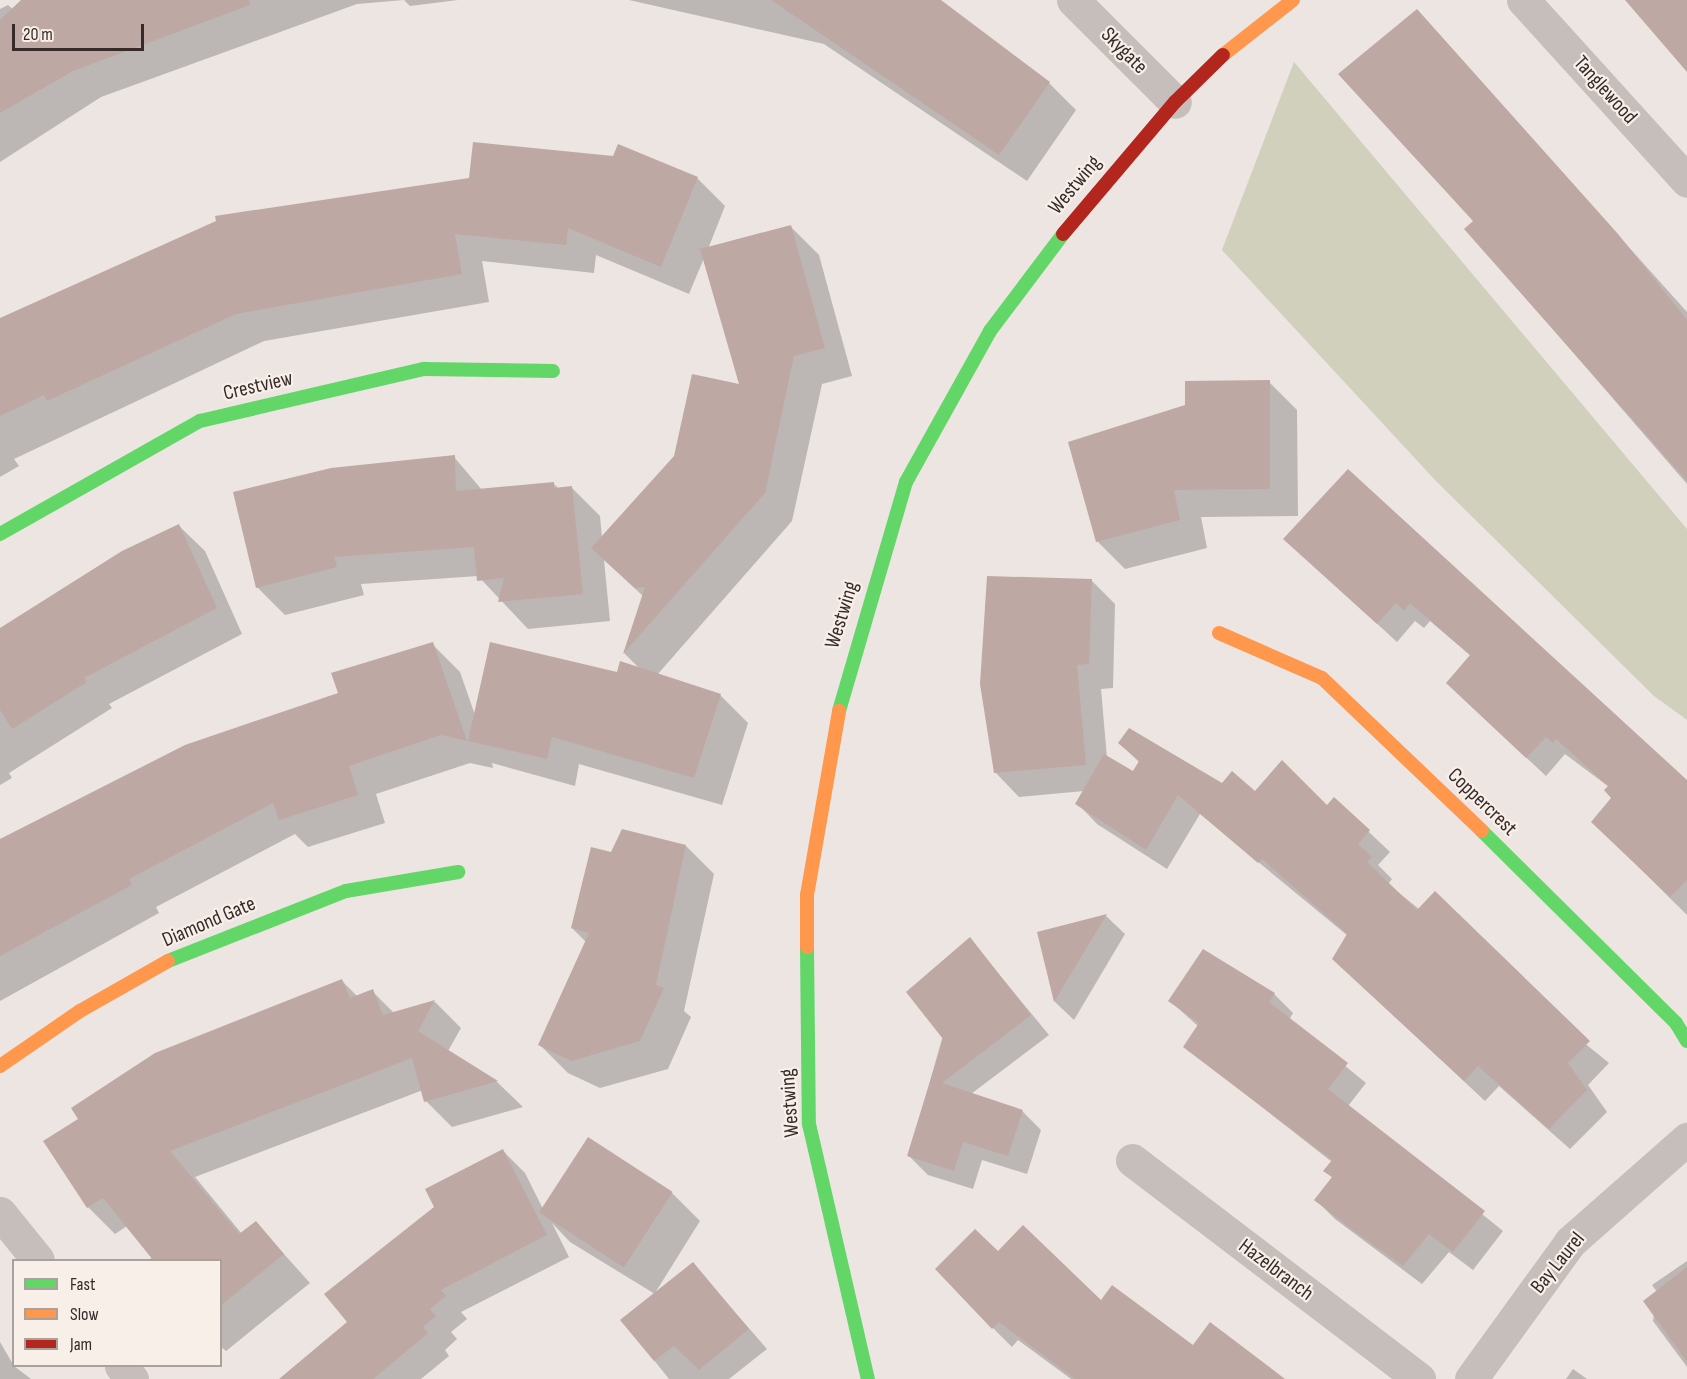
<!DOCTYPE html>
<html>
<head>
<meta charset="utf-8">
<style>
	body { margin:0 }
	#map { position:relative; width:1687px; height:1379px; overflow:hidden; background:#ece5e1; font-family:"Sofia Sans Condensed",sans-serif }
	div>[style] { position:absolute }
	.green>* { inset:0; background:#d0d0bc }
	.shadow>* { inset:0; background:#0003 }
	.building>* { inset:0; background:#bea8a4; transform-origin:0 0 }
	.street>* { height:33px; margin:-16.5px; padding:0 16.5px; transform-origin:16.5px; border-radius:16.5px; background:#c5bebb }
	.fast>* { height:14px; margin:-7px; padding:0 7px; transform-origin:7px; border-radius:7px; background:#63d668 }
	.slow>* { height:14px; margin:-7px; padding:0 7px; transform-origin:7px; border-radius:7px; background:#ff974d }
	.jam>* { height:14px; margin:-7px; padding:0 7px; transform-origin:7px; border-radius:7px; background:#b3261e }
	span { translate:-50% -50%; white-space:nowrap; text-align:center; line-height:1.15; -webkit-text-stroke:4.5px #f8efe9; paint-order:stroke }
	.street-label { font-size:21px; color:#362b29 }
	.legend { position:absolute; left:12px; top:1259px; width:210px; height:108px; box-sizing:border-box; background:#f8efe9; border:2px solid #aaa19c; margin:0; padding:8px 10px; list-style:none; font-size:18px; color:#362b29 }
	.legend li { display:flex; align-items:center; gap:12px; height:30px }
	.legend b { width:30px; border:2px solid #aaa19c }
	.scale { position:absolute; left:12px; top:24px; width:132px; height:27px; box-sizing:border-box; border:3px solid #362b29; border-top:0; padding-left:8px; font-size:18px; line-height:21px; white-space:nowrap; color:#362b29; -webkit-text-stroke:4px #f8efe9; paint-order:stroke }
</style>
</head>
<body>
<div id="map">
	<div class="green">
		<i style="clip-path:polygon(1294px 62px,1687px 529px,1687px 720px,1654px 696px,1436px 481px,1222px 250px)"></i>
	</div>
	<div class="shadow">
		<i style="clip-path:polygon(50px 0,458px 0,410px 6px,404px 0,357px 4px,101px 97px,0 162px,0 9px,8px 5px,16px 12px)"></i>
		<i style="clip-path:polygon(629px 0,938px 0,1049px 83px,1076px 110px,1027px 181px,824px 44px)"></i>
		<i style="clip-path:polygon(1417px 11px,1687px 312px,1687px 484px,1466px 229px,1475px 221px)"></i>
		<i style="clip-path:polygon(697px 178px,725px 206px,708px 249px,791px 227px,819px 255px,852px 376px,822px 384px,792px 521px,657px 675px,720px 695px,748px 723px,722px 805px,579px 764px,575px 786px,492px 763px,493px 768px,470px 763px,376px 794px,385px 823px,308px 847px,295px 834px,156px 907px,159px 913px,0 1001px,0 840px,340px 694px,432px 644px,460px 672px,475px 715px,640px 669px,624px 653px,643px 596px,604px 560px,610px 621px,528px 629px,478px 576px,361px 584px,364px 595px,285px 615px,257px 587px,454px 457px,482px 490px,553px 483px,559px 489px,572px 488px,600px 516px,602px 538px,741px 386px,704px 258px,689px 294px,596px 255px,594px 273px,482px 261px,489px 302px,264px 341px,14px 459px,19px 466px,0 477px,0 320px,217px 222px)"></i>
		<i style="clip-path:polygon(1269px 382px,1297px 410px,1298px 516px,1201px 517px,1207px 548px,1125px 569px,1097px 541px)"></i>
		<i style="clip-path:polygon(1348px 471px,1687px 784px,1687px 915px,1593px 822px,1613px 798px,1609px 787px,1565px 754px,1546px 776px,1467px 702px,1471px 656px,1430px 621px,1424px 628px,1415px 621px,1397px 642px,1285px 539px)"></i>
		<i style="clip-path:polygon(179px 526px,205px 551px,242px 634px,109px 704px,112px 708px,9px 773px,12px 778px,0 785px,0 629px)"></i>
		<i style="clip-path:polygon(1091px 580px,1115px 604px,1113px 688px,1101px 689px,1107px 758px,1134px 773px,1140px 763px,1120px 743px,1222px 785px,1327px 807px,1334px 799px,1390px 852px,1378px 865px,1392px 879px,1388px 884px,1609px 1063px,1588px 1085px,1607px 1112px,1570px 1149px,1499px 1086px,1485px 1101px,1333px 959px,1348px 936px,1200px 814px,1167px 869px,1097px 824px,1077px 803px,1084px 791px,1019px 797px,995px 772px)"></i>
		<i style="clip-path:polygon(686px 846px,714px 874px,684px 1011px,691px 1017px,668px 1069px,600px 1088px,568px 1073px,540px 1045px,586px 942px,572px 928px,612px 854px)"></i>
		<i style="clip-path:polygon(1106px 916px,1125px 934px,1074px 1020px,1055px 1002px,1039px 933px)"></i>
		<i style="clip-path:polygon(970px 939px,1049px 1035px,971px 1094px,1022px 1111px,1041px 1130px,1027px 1174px,982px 1160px,973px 1189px,928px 1175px,909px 1156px)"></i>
		<i style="clip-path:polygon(1204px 951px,1274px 994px,1293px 1013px,1289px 1020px,1366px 1083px,1348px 1106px,1503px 1231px,1473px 1270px,1449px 1252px,1422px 1284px,1335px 1219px,1316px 1200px,1333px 1178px,1325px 1171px,1332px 1162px,1185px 1047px,1199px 1027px,1170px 1001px)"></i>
		<i style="clip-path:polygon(342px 981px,358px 997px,372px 991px,394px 1013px,435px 1002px,461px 1028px,448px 1051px,497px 1082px,523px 1107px,452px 1127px,426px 1101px,423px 1090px,195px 1177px,242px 1234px,256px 1223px,310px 1283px,226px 1351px,220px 1346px,220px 1260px,149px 1260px,152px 1257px,127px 1226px,115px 1234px,88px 1207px,45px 1142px)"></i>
		<i style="clip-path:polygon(503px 1151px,525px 1173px,544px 1211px,672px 1193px,700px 1221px,655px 1293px,693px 1264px,767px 1349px,729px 1379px,669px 1379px,622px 1320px,655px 1294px,570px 1242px,552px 1223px,569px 1257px,461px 1312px,467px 1319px,451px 1332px,457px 1339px,445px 1350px,449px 1356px,421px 1379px,281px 1379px,349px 1323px)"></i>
		<i style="clip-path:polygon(998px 1253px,1193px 1347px,1282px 1379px,1071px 1379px,1018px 1340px,1012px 1347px,993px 1328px)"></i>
		<i style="clip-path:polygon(1687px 1261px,1687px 1367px,1653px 1321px,1657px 1292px,1652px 1285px)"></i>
		<i style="clip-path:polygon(0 1342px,14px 1366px,31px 1379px,0 1379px)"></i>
		<i style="clip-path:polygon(1573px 1369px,1587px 1379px,1566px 1379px)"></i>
	</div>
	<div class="building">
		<i style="clip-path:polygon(21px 0,249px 0,250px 5px,73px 71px,0 113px,0 20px)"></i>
		<i style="clip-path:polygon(771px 0,941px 0,1050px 82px,999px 155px)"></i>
		<i style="clip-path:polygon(1625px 0,1687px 0,1687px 72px)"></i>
		<i style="clip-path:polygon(1417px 9px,1618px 234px,1687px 320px,1687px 481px,1464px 229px,1473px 221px,1338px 74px)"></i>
		<i style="clip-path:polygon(473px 142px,613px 156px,618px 144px,698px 177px,661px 267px,568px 228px,566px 245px,455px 234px,462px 274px,236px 314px,47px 401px,44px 395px,0 416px,0 318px,216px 221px,215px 216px,469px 178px)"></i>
		<i style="clip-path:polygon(791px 225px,825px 348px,794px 356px,765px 493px,623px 654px,645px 587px,635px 588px,591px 548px,674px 456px,692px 374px,739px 384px,700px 249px)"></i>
		<i style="clip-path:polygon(1270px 380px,1270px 489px,1174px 490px,1180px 520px,1096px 542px,1068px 442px,1185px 405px,1185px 381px)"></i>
		<i style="clip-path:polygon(455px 455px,456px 491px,554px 482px,554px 488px,572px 486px,583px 594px,498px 602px,504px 578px,477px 581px,474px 547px,334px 557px,337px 567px,256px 588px,233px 492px,331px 468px)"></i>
		<i style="clip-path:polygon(1348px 469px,1687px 780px,1687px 880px,1670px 897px,1591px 822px,1611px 798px,1604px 790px,1608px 786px,1556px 739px,1553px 743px,1546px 737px,1526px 758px,1446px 683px,1470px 655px,1410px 603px,1404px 611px,1396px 603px,1377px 624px,1283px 539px)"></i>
		<i style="clip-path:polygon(179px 524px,217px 608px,84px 678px,87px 682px,12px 729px,0 710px,0 628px,122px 551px)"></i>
		<i style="clip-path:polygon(987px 576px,1092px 579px,1089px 664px,1077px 665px,1086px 765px,994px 773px,980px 684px)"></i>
		<i style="clip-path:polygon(433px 642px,467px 741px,441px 735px,349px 766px,358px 795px,279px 820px,273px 803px,129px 879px,132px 885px,0 956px,0 839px,185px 745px,338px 693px,331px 673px)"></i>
		<i style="clip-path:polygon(490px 642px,617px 672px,620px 661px,721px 694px,694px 778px,552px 737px,547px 759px,468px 741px)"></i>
		<i style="clip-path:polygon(1129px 728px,1222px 783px,1232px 771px,1255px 791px,1282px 760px,1327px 805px,1334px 797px,1370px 830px,1358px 844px,1372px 857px,1367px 862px,1417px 910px,1435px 891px,1590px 1041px,1568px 1063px,1587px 1090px,1549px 1129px,1478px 1066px,1464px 1081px,1332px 959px,1347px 934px,1262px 859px,1258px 863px,1178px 795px,1146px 850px,1075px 804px,1104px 754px,1133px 771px,1139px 761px,1118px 743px)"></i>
		<i style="clip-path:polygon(622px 829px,686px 845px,656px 985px,664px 988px,640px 1041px,571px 1061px,538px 1045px,589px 933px,571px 928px,591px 847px,611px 852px)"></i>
		<i style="clip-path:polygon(1107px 914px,1054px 1002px,1037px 932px)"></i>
		<i style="clip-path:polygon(970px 937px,1031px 1015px,942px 1083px,1023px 1110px,1008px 1156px,963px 1142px,954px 1171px,907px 1156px,943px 1039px,906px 992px)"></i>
		<i style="clip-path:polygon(1203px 949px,1275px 993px,1269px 1002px,1348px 1063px,1328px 1089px,1485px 1211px,1453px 1252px,1429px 1234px,1403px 1266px,1354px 1231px,1314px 1200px,1332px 1177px,1323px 1171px,1332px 1160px,1183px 1047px,1199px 1023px,1168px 1001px)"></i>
		<i style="clip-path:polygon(342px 979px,350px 998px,373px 989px,383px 1015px,435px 1000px,418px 1031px,498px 1081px,424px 1102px,412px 1058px,170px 1151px,239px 1234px,256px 1221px,284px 1254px,220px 1306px,220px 1260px,153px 1260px,103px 1198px,87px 1208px,43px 1141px,78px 1119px,71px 1108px,155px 1053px)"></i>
		<i style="left:588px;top:1137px;width:101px;height:90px;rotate:33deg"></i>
		<i style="clip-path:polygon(503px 1149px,547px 1235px,441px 1290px,446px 1296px,430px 1309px,436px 1316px,423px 1327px,428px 1333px,373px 1379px,279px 1379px,347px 1322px,324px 1294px,434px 1207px,425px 1189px)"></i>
		<i style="clip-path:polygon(1023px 1225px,1101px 1300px,1112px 1285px,1193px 1345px,1210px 1322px,1285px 1379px,1075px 1379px,999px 1322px,992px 1329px,935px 1269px,975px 1229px,998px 1251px)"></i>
		<i style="clip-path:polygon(693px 1262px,749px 1329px,699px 1370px,674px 1346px,654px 1361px,620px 1320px)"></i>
		<i style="clip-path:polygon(1687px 1267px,1687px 1362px,1643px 1301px)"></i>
	</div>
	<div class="street">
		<i style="left:1073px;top:0;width:144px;rotate:45deg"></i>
		<i style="left:1523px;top:0;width:244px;rotate:47.8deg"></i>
		<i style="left:1132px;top:1160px;width:361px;rotate:37.3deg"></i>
		<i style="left:0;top:1213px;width:60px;rotate:51deg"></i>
		<i style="left:121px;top:1366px;width:17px;rotate:50deg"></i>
		<i style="left:1471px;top:1379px;width:169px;rotate:-54.1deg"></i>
		<i style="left:1570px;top:1242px;width:156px;rotate:-41.4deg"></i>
	</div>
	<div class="fast">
		<i style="left:0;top:534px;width:230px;rotate:-29.5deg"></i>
		<i style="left:200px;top:421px;width:230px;rotate:-13.1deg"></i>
		<i style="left:424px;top:369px;width:129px;rotate:0.9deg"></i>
		<i style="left:839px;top:711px;width:239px;rotate:-73.7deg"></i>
		<i style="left:906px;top:482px;width:173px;rotate:-60.9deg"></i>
		<i style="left:990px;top:331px;width:121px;rotate:-53deg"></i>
		<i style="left:1482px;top:831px;width:273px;rotate:44.7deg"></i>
		<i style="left:1676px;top:1023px;width:21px;rotate:59deg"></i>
		<i style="left:807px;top:947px;width:177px;rotate:89.4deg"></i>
		<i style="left:809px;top:1124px;width:262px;rotate:77deg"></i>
		<i style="left:168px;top:961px;width:191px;rotate:-21.5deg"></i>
		<i style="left:346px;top:891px;width:114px;rotate:-9.6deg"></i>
	</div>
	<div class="slow">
		<i style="left:1223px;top:55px;width:89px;rotate:-38.2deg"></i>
		<i style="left:1219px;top:633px;width:112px;rotate:23.6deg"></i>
		<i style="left:1322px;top:678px;width:221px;rotate:43.7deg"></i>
		<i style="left:807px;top:947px;width:52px;rotate:-90deg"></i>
		<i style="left:807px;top:895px;width:187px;rotate:-80.1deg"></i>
		<i style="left:0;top:1066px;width:97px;rotate:-34.5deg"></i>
		<i style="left:80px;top:1011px;width:101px;rotate:-29.6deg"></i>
	</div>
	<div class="jam">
		<i style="left:1063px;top:234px;width:173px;rotate:-49.7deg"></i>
		<i style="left:1175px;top:102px;width:67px;rotate:-44.4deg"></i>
	</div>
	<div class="street-label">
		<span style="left:1124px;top:51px;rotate:45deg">Skygate</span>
		<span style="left:1605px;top:90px;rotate:48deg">Tanglewood</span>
		<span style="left:1075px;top:185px;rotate:-50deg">Westwing</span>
		<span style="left:258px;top:386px;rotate:-13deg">Crestview</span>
		<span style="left:842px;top:615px;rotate:-73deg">Westwing</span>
		<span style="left:1482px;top:802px;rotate:44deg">Coppercrest</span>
		<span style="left:209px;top:922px;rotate:-23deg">Diamond Gate</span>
		<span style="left:790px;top:1103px;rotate:-94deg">Westwing</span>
		<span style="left:1558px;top:1263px;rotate:-51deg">Bay Laurel</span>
		<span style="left:1276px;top:1270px;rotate:37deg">Hazelbranch</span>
	</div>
	<ul class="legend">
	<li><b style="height:8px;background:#63d668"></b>Fast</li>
	<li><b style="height:8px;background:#ff974d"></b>Slow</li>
	<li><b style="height:8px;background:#b3261e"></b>Jam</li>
	</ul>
	<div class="scale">20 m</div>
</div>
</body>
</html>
